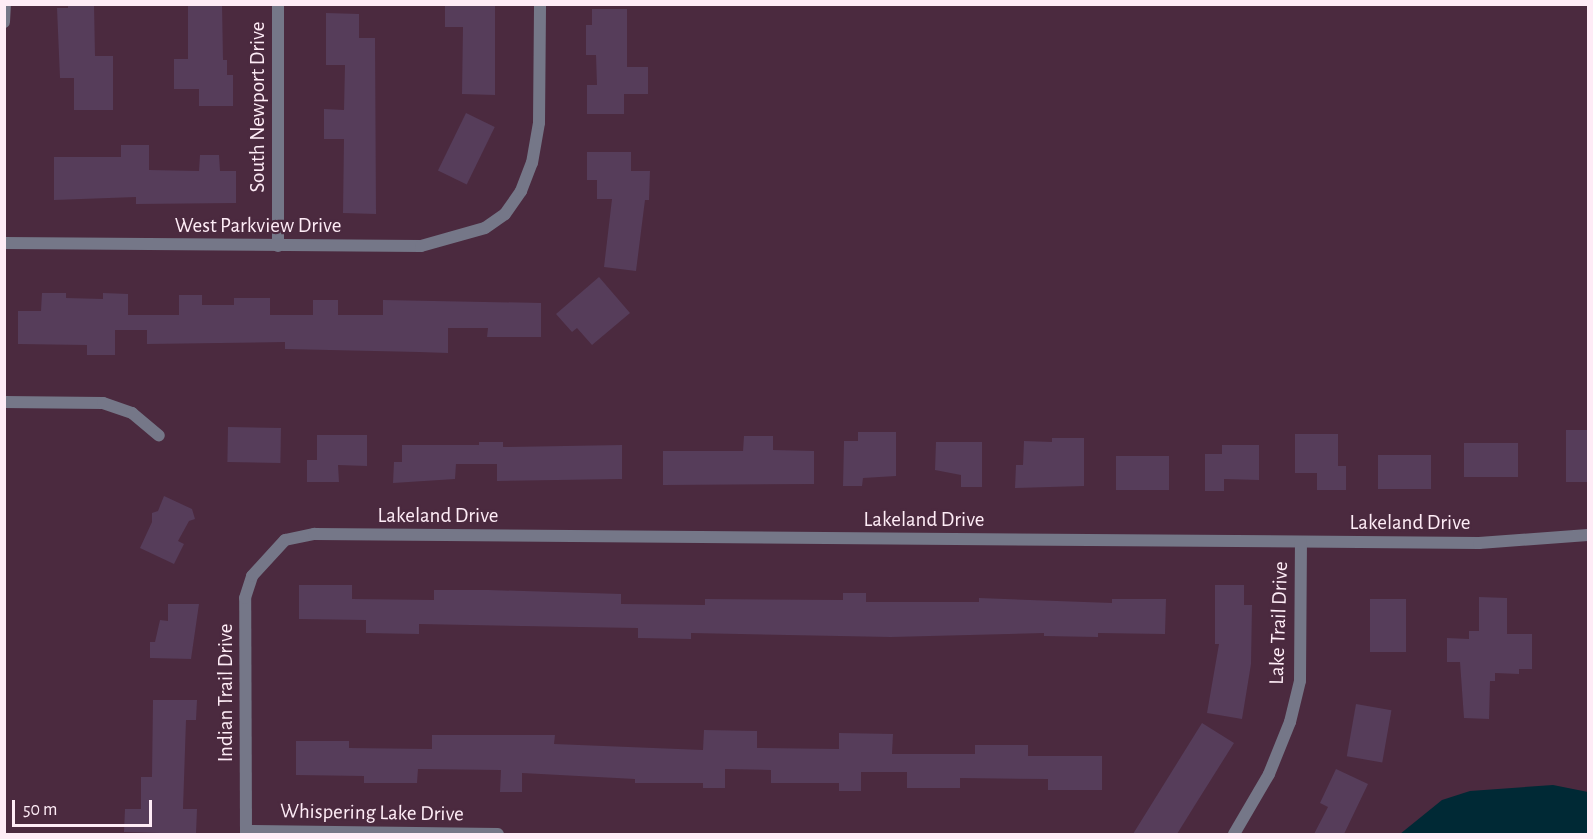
<!DOCTYPE html>
<html>
<head>
<meta charset="utf-8">
<style>
	body { margin:0 }
	#map { position:relative; width:1593px; height:839px; overflow:hidden; background:#4b2a3f; font-family:"Alegreya Sans",sans-serif }
	div>[style] { position:absolute }
	.water>* { inset:0; background:#002935 }
	.building>* { inset:0; background:#563d5a; transform-origin:0 0 }
	.minor>* { height:12px; margin:-6px; padding:0 6px; transform-origin:6px; border-radius:6px; background:#757788 }
	span { translate:-50% -50%; white-space:nowrap; text-align:center; line-height:1.15; -webkit-text-stroke:4.5px #4b2a3f; paint-order:stroke }
	.street-label { font-size:21px; color:#feecf6 }
	.frame { position:absolute; inset:0; border:6px solid #feecf6; pointer-events:none }
	.scale { position:absolute; left:12px; top:800px; width:140px; height:27px; box-sizing:border-box; border:3px solid #feecf6; border-top:0; padding-left:8px; font-size:18px; line-height:21px; white-space:nowrap; color:#feecf6; -webkit-text-stroke:4px #4b2a3f; paint-order:stroke }
</style>
</head>
<body>
<div id="map">
	<div class="water">
		<i style="clip-path:polygon(1553px 785px,1588px 792px,1588px 834px,1400px 834px,1442px 800px,1470px 791px)"></i>
	</div>
	<div class="building">
		<i style="clip-path:polygon(68px 4px,94px 4px,95px 56px,113px 56px,113px 110px,74px 110px,74px 78px,60px 78px,57px 8px,68px 8px)"></i>
		<i style="clip-path:polygon(188px 4px,222px 4px,223px 60px,227px 60px,227px 75px,233px 75px,233px 106px,199px 106px,199px 89px,174px 89px,174px 59px,188px 59px)"></i>
		<i style="clip-path:polygon(445px 4px,495px 4px,495px 95px,462px 94px,463px 27px,445px 27px)"></i>
		<i style="clip-path:polygon(592px 9px,627px 9px,627px 67px,648px 67px,648px 94px,624px 94px,624px 114px,587px 114px,587px 85px,597px 85px,596px 55px,586px 55px,586px 25px,592px 25px)"></i>
		<i style="clip-path:polygon(326px 13px,359px 14px,359px 38px,375px 38px,376px 214px,343px 213px,344px 139px,324px 139px,324px 109px,344px 110px,345px 65px,326px 65px)"></i>
		<i style="left:466px;top:113px;width:32px;height:64px;rotate:26deg"></i>
		<i style="clip-path:polygon(121px 145px,149px 145px,149px 170px,199px 171px,200px 155px,219px 155px,220px 171px,236px 171px,236px 203px,136px 204px,136px 197px,54px 200px,54px 157px,121px 157px)"></i>
		<i style="clip-path:polygon(587px 152px,631px 152px,631px 171px,650px 171px,649px 200px,645px 200px,636px 271px,604px 267px,612px 199px,597px 199px,597px 180px,587px 180px)"></i>
		<i style="clip-path:polygon(599px 277px,630px 313px,592px 345px,577px 328px,572px 332px,556px 314px)"></i>
		<i style="clip-path:polygon(42px 293px,66px 293px,66px 298px,103px 299px,103px 293px,128px 294px,128px 315px,179px 315px,179px 295px,202px 295px,202px 305px,234px 305px,234px 298px,270px 298px,270px 315px,313px 315px,313px 300px,338px 300px,338px 315px,383px 315px,383px 300px,541px 303px,541px 337px,487px 337px,488px 328px,448px 328px,448px 353px,419px 352px,285px 349px,285px 342px,147px 344px,147px 330px,115px 330px,115px 355px,87px 355px,87px 345px,18px 344px,18px 311px,41px 311px)"></i>
		<i style="left:228px;top:427px;width:53px;height:35px;rotate:1deg"></i>
		<i style="left:1566px;top:430px;width:22px;height:52px"></i>
		<i style="clip-path:polygon(858px 432px,896px 432px,896px 476px,863px 478px,862px 486px,843px 486px,844px 441px,858px 441px)"></i>
		<i style="clip-path:polygon(1295px 434px,1338px 434px,1338px 466px,1346px 466px,1346px 490px,1317px 490px,1317px 473px,1295px 473px)"></i>
		<i style="clip-path:polygon(317px 435px,367px 435px,367px 466px,338px 465px,339px 482px,307px 482px,307px 460px,317px 460px)"></i>
		<i style="clip-path:polygon(744px 436px,773px 436px,773px 450px,814px 451px,814px 484px,663px 485px,663px 451px,743px 451px)"></i>
		<i style="clip-path:polygon(1052px 438px,1084px 438px,1084px 486px,1015px 488px,1016px 465px,1023px 465px,1024px 441px,1052px 442px)"></i>
		<i style="clip-path:polygon(479px 442px,503px 442px,503px 447px,622px 445px,622px 479px,497px 481px,497px 464px,456px 464px,455px 479px,393px 483px,394px 462px,402px 462px,402px 445px,479px 445px)"></i>
		<i style="clip-path:polygon(936px 442px,982px 442px,982px 487px,961px 487px,961px 475px,935px 470px)"></i>
		<i style="left:1464px;top:443px;width:54px;height:34px"></i>
		<i style="clip-path:polygon(1222px 445px,1259px 445px,1259px 480px,1224px 479px,1224px 491px,1205px 491px,1205px 454px,1222px 454px)"></i>
		<i style="left:1378px;top:455px;width:53px;height:34px"></i>
		<i style="left:1116px;top:456px;width:53px;height:34px"></i>
		<i style="clip-path:polygon(164px 496px,192px 509px,195px 519px,189px 521px,178px 541px,184px 544px,174px 564px,140px 548px,152px 522px,152px 513px,158px 511px)"></i>
		<i style="clip-path:polygon(299px 585px,352px 585px,352px 599px,434px 600px,434px 590px,488px 590px,621px 594px,621px 604px,705px 605px,705px 599px,843px 600px,843px 593px,866px 593px,866px 602px,979px 602px,979px 598px,1112px 603px,1112px 599px,1166px 599px,1165px 634px,1098px 633px,1098px 637px,1044px 636px,1044px 633px,891px 637px,691px 633px,691px 639px,638px 638px,638px 628px,419px 624px,419px 634px,366px 633px,366px 620px,299px 619px)"></i>
		<i style="clip-path:polygon(1215px 585px,1244px 585px,1244px 605px,1252px 605px,1251px 664px,1242px 719px,1207px 713px,1219px 644px,1215px 644px)"></i>
		<i style="clip-path:polygon(1479px 597px,1507px 598px,1507px 634px,1532px 634px,1532px 669px,1519px 669px,1519px 674px,1495px 673px,1495px 681px,1490px 681px,1489px 719px,1464px 718px,1460px 662px,1447px 662px,1447px 638px,1469px 639px,1469px 631px,1479px 631px)"></i>
		<i style="left:1370px;top:599px;width:36px;height:53px"></i>
		<i style="clip-path:polygon(168px 604px,199px 604px,191px 659px,150px 658px,150px 642px,155px 642px,160px 620px,168px 621px)"></i>
		<i style="clip-path:polygon(153px 700px,197px 700px,196px 720px,186px 720px,183px 809px,197px 809px,196px 834px,124px 832px,125px 809px,141px 809px,141px 777px,152px 777px)"></i>
		<i style="left:1356px;top:704px;width:36px;height:53px;rotate:10deg"></i>
		<i style="clip-path:polygon(1202px 723px,1234px 743px,1195px 805px,1177px 834px,1133px 834px)"></i>
		<i style="clip-path:polygon(704px 730px,757px 731px,757px 748px,839px 749px,839px 733px,893px 734px,892px 754px,975px 754px,975px 745px,1028px 745px,1028px 756px,1102px 756px,1102px 790px,1048px 790px,1048px 779px,960px 778px,960px 788px,907px 788px,907px 772px,861px 772px,861px 791px,839px 791px,839px 783px,771px 783px,771px 770px,725px 769px,725px 788px,703px 788px,703px 783px,635px 783px,635px 779px,522px 773px,522px 792px,500px 792px,501px 770px,418px 769px,417px 783px,364px 783px,364px 776px,296px 775px,296px 741px,349px 741px,349px 748px,432px 749px,432px 735px,555px 735px,554px 744px,703px 750px)"></i>
		<i style="clip-path:polygon(1336px 769px,1368px 784px,1344px 834px,1314px 834px,1328px 807px,1320px 803px)"></i>
	</div>
	<div class="minor">
		<i style="left:278px;top:4px;width:242px;rotate:90deg"></i>
		<i style="left:4px;top:22px;width:18px;rotate:-87deg"></i>
		<i style="left:4px;top:243px;width:417px;rotate:0.4deg"></i>
		<i style="left:421px;top:246px;width:66px;rotate:-15.7deg"></i>
		<i style="left:485px;top:228px;width:24px;rotate:-35deg"></i>
		<i style="left:505px;top:214px;width:28px;rotate:-55deg"></i>
		<i style="left:521px;top:191px;width:30px;rotate:-69deg"></i>
		<i style="left:532px;top:163px;width:41px;rotate:-80.1deg"></i>
		<i style="left:539px;top:123px;width:119px;rotate:-89.5deg"></i>
		<i style="left:4px;top:402px;width:99px;rotate:0.6deg"></i>
		<i style="left:103px;top:403px;width:31px;rotate:19deg"></i>
		<i style="left:132px;top:413px;width:35px;rotate:40deg"></i>
		<i style="left:246px;top:831px;width:252px;rotate:0.7deg"></i>
		<i style="left:246px;top:834px;width:236px;rotate:-90.2deg"></i>
		<i style="left:245px;top:598px;width:23px;rotate:-72deg"></i>
		<i style="left:252px;top:576px;width:49px;rotate:-47.5deg"></i>
		<i style="left:285px;top:540px;width:30px;rotate:-12deg"></i>
		<i style="left:314px;top:534px;width:1165px;rotate:0.44deg"></i>
		<i style="left:1479px;top:543px;width:109px;rotate:-4.2deg"></i>
		<i style="left:1234px;top:834px;width:69px;rotate:-59.7deg"></i>
		<i style="left:1269px;top:774px;width:56px;rotate:-68deg"></i>
		<i style="left:1290px;top:722px;width:42px;rotate:-76.3deg"></i>
		<i style="left:1300px;top:681px;width:139px;rotate:-89.6deg"></i>
	</div>
	<div class="street-label">
		<span style="left:258px;top:107px;rotate:-90deg">South Newport Drive</span>
		<span style="left:258px;top:226px">West Parkview Drive</span>
		<span style="left:438px;top:516px">Lakeland Drive</span>
		<span style="left:924px;top:520px">Lakeland Drive</span>
		<span style="left:1410px;top:523px">Lakeland Drive</span>
		<span style="left:1279px;top:623px;rotate:-88deg">Lake Trail Drive</span>
		<span style="left:226px;top:693px;rotate:-90deg">Indian Trail Drive</span>
		<span style="left:372px;top:813px;rotate:1deg">Whispering Lake Drive</span>
	</div>
	<div class="frame"></div>
	<div class="scale">50 m</div>
</div>
</body>
</html>
